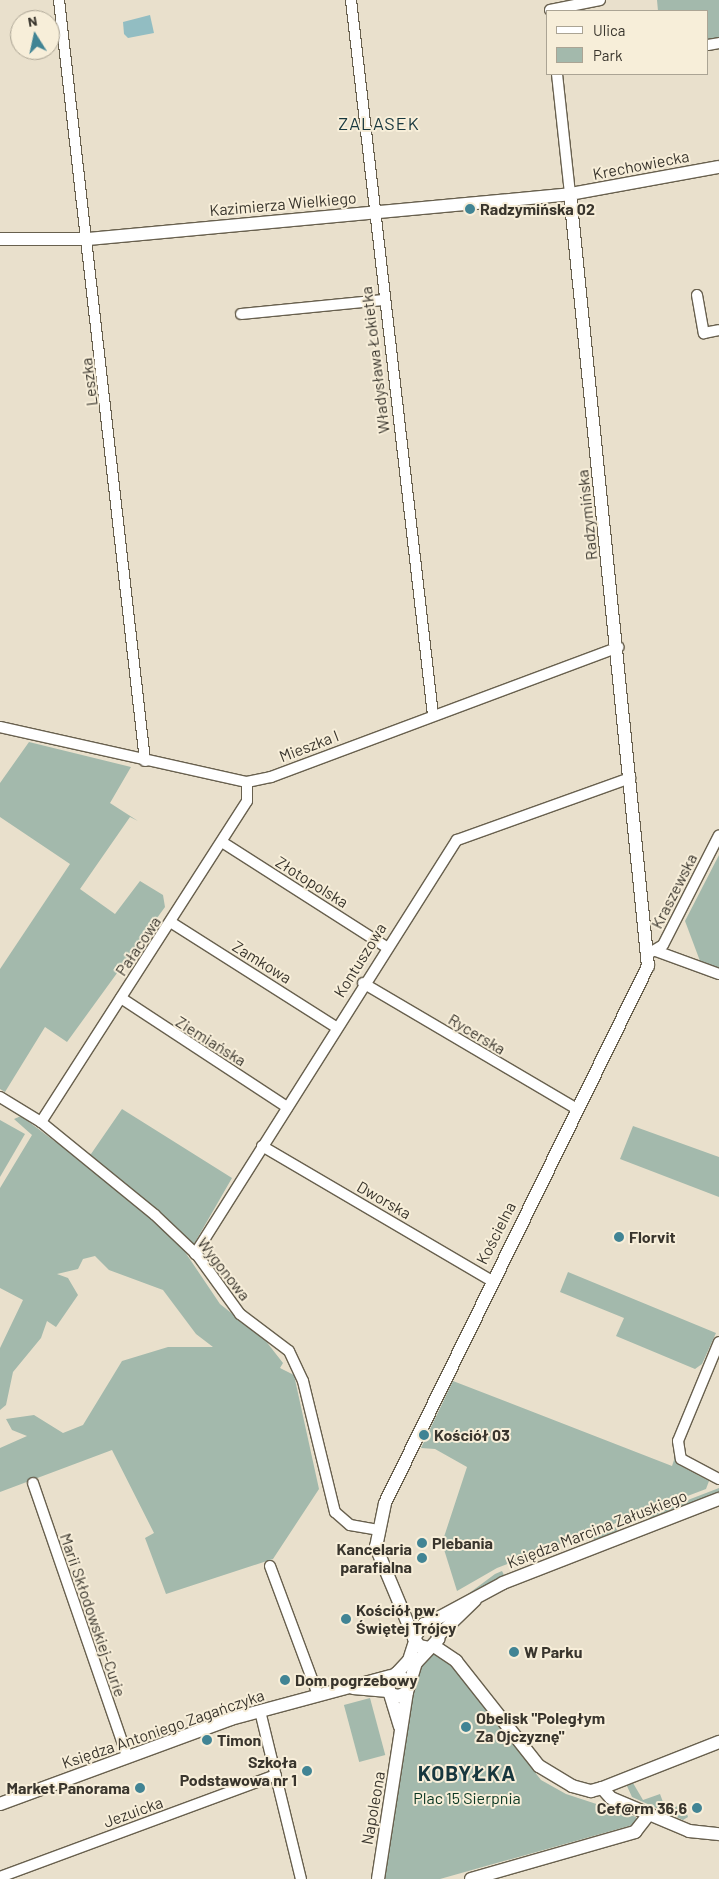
<!DOCTYPE html>
<html>
<head>
<meta charset="utf-8">
<style>
	body { margin:0 }
	#map { position:relative; width:719px; height:1879px; overflow:hidden; background:#e9e0cc; font-family:Barlow,sans-serif }
	div>[style] { position:absolute }
	.green>* { inset:0; background:#a3b9ac; transform-origin:0 0 }
	.water>* { inset:0; background:#92bdc2 }
	.round { border-radius:50% }
	.roads { filter:drop-shadow(1px 0 #68604e) drop-shadow(-1px 0 #68604e) drop-shadow(0 1px #68604e) drop-shadow(0 -1px #68604e) }
	.minor>* { height:10px; margin:-5px; padding:0 5px; transform-origin:5px; border-radius:5px; background:#fff }
	.tertiary>* { height:12px; margin:-6px; padding:0 6px; transform-origin:6px; border-radius:6px; background:#fff }
	.dots>* { width:14px; height:14px; translate:-50% -50%; box-sizing:border-box; border:2px solid #f7eed9; border-radius:50% }
	span { translate:-50% -50%; white-space:nowrap; text-align:center; line-height:1.15; -webkit-text-stroke:4px #f7eed9; paint-order:stroke }
	.street-label { font-size:16px; color:#39352d }
	.poi-label { font-size:16px; color:#39352d; font-weight:700 }
	.left { translate:0 -50%; text-align:left }
	.right { translate:-100% -50%; text-align:right }
	.park-label { font-size:16px; color:#093722 }
	.neighbourhood-label { font-size:18px; color:#17373e; letter-spacing:1px }
	.district-label { font-size:21px; color:#17373e; font-weight:700; letter-spacing:1px }
	.legend { position:absolute; left:546px; top:10px; width:162px; height:65px; box-sizing:border-box; background:#f7eed9; border:1px solid #aba494; margin:0; padding:6px 9px; list-style:none; font-size:15px; color:#39352d }
	.legend li { display:flex; align-items:center; gap:10px; height:25px }
	.legend b { width:25px; border:1px solid #aba494 }
	.north { position:absolute; left:10px; top:10px; width:50px; height:50px; box-sizing:border-box; background:#f7eed9; border:1px solid #aba494; border-radius:50%; rotate:350deg; font-size:14px; font-weight:700; line-height:20px; text-align:center; color:#39352d }
	.north::after { content:''; display:block; margin:auto; width:18px; height:22px; background:#418494; clip-path:polygon(50% 0,100% 100%,50% 72%,0 100%) }
</style>
</head>
<body>
<div id="map">
	<div class="green">
		<i style="clip-path:polygon(657px 0,719px 0,719px 39px,708px 41px,708px 11px,658px 11px)"></i>
		<i style="clip-path:polygon(29px 742px,131px 767px,110px 803px,138px 821px,130px 817px,80px 889px,115px 914px,140px 881px,163px 895px,165px 907px,67px 1042px,45px 1027px,5px 1092px,0 1089px,0 969px,70px 864px,0 817px,0 783px)"></i>
		<i style="clip-path:polygon(719px 855px,719px 968px,700px 961px,685px 921px)"></i>
		<i style="clip-path:polygon(122px 1109px,232px 1178px,194px 1244px,183px 1249px,220px 1304px,265px 1340px,283px 1363px,280px 1368px,294px 1375px,319px 1489px,273px 1559px,166px 1594px,145px 1538px,154px 1533px,112px 1450px,0 1492px,0 1448px,27px 1436px,12px 1430px,6px 1419px,34px 1415px,63px 1433px,83px 1425px,122px 1361px,168px 1347px,213px 1347px,196px 1334px,163px 1290px,109px 1270px,95px 1256px,83px 1259px,78px 1269px,57px 1274px,68px 1278px,78px 1295px,56px 1327px,47px 1321px,41px 1338px,13px 1372px,6px 1405px,0 1410px,0 1348px,23px 1300px,0 1288px,0 1188px,32px 1135px,14px 1119px,21px 1116px,57px 1143px,91px 1154px)"></i>
		<i style="clip-path:polygon(0 1120px,25px 1134px,0 1177px)"></i>
		<i style="clip-path:polygon(633px 1126px,719px 1157px,719px 1197px,620px 1159px)"></i>
		<i style="clip-path:polygon(568px 1272px,716px 1333px,702px 1364px,695px 1369px,616px 1336px,624px 1318px,560px 1292px)"></i>
		<i style="clip-path:polygon(453px 1381px,672px 1466px,675px 1457px,679px 1465px,709px 1481px,706px 1489px,497px 1568px,457px 1591px,442px 1543px,467px 1467px,435px 1449px,421px 1448px)"></i>
		<i style="clip-path:polygon(719px 1488px,719px 1494px,651px 1521px,649px 1515px)"></i>
		<i style="left:616px;top:1527px;width:7px;height:25px;rotate:74deg"></i>
		<i style="clip-path:polygon(502px 1571px,505px 1577px,464px 1597px,495px 1574px)"></i>
		<i style="clip-path:polygon(434px 1653px,446px 1658px,541px 1780px,566px 1794px,636px 1817px,636px 1824px,440px 1879px,385px 1879px,416px 1672px)"></i>
		<i style="left:370px;top:1698px;width:59px;height:27px;rotate:75deg"></i>
		<i style="clip-path:polygon(633px 1783px,643px 1800px,660px 1794px,666px 1810px,684px 1804px,688px 1817px,683px 1820px,632px 1797px,627px 1786px)"></i>
	</div>
	<div class="water">
		<i style="clip-path:polygon(150px 15px,154px 33px,128px 38px,124px 34px,123px 22px)"></i>
		<i class="round" style="left:449px;top:1763px;width:18px;height:18px"></i>
	</div>
	<div class="roads">
		<div class="minor">
			<i style="left:59px;top:0;width:766px;rotate:83.55deg"></i>
			<i style="left:351px;top:0;width:720px;rotate:83.46deg"></i>
			<i style="left:550px;top:10px;width:51px;rotate:-11.3deg"></i>
			<i style="left:708px;top:45px;width:11px;rotate:-10deg"></i>
			<i style="left:557px;top:74px;width:121px;rotate:83.8deg"></i>
			<i style="left:697px;top:295px;width:39px;rotate:80deg"></i>
			<i style="left:704px;top:333px;width:15px;rotate:-11deg"></i>
			<i style="left:241px;top:314px;width:143px;rotate:-5.6deg"></i>
			<i style="left:0;top:727px;width:253px;rotate:12.6deg"></i>
			<i style="left:247px;top:782px;width:25px;rotate:-12deg"></i>
			<i style="left:271px;top:777px;width:371px;rotate:-20.5deg"></i>
			<i style="left:222px;top:842px;width:195px;rotate:32.6deg"></i>
			<i style="left:172px;top:923px;width:194px;rotate:32.4deg"></i>
			<i style="left:656px;top:951px;width:67px;rotate:20.1deg"></i>
			<i style="left:648px;top:954px;width:17px;rotate:-31deg"></i>
			<i style="left:663px;top:945px;width:123px;rotate:-63deg"></i>
			<i style="left:363px;top:983px;width:248px;rotate:30.5deg"></i>
			<i style="left:121px;top:998px;width:199px;rotate:33.3deg"></i>
			<i style="left:0;top:1097px;width:48px;rotate:31.4deg"></i>
			<i style="left:41px;top:1122px;width:147px;rotate:39.2deg"></i>
			<i style="left:155px;top:1215px;width:59px;rotate:43.6deg"></i>
			<i style="left:198px;top:1256px;width:72px;rotate:54.1deg"></i>
			<i style="left:240px;top:1314px;width:61px;rotate:37.1deg"></i>
			<i style="left:289px;top:1351px;width:33px;rotate:65deg"></i>
			<i style="left:303px;top:1381px;width:135px;rotate:76.3deg"></i>
			<i style="left:335px;top:1512px;width:20px;rotate:41deg"></i>
			<i style="left:350px;top:1525px;width:27px;rotate:10deg"></i>
			<i style="left:41px;top:1122px;width:381px;rotate:-57.3deg"></i>
			<i style="left:247px;top:801px;width:19px;rotate:-90deg"></i>
			<i style="left:262px;top:1146px;width:264px;rotate:30.4deg"></i>
			<i style="left:195px;top:1254px;width:490px;rotate:-57.7deg"></i>
			<i style="left:457px;top:840px;width:184px;rotate:-19.7deg"></i>
			<i style="left:719px;top:1342px;width:107px;rotate:112.5deg"></i>
			<i style="left:678px;top:1441px;width:18px;rotate:81deg"></i>
			<i style="left:681px;top:1459px;width:43px;rotate:27.8deg"></i>
			<i style="left:33px;top:1483px;width:289px;rotate:71deg"></i>
			<i style="left:270px;top:1566px;width:138px;rotate:69.6deg"></i>
			<i style="left:260px;top:1711px;width:173px;rotate:76.3deg"></i>
			<i style="left:0;top:1877px;width:294px;rotate:-20.3deg"></i>
		</div>
		<div class="tertiary">
			<i style="left:0;top:239px;width:88px"></i>
			<i style="left:88px;top:239px;width:484px;rotate:-5.3deg"></i>
			<i style="left:570px;top:194px;width:151px;rotate:-10.3deg"></i>
			<i style="left:427px;top:1624px;width:86px;rotate:-28.3deg"></i>
			<i style="left:503px;top:1583px;width:232px;rotate:-21.3deg"></i>
			<i style="left:439px;top:1635px;width:50px;rotate:-44.2deg"></i>
			<i style="left:414px;top:1638px;width:99px;rotate:-112.7deg"></i>
			<i style="left:376px;top:1547px;width:45px;rotate:-78.4deg"></i>
			<i style="left:385px;top:1503px;width:598px;rotate:-63.91deg"></i>
			<i style="left:648px;top:966px;width:776px;rotate:-95.77deg"></i>
			<i style="left:434px;top:1646px;width:27px;rotate:34deg"></i>
			<i style="left:456px;top:1661px;width:134px;rotate:51.7deg"></i>
			<i style="left:539px;top:1766px;width:39px;rotate:31deg"></i>
			<i style="left:572px;top:1786px;width:20px;rotate:15deg"></i>
			<i style="left:591px;top:1791px;width:11px;rotate:-15deg"></i>
			<i style="left:602px;top:1788px;width:126px;rotate:-21.5deg"></i>
			<i style="left:397px;top:1673px;width:18px;rotate:-47deg"></i>
			<i style="left:409px;top:1660px;width:19px;rotate:-72deg"></i>
			<i style="left:353px;top:1688px;width:35px;rotate:5deg"></i>
			<i style="left:407px;top:1692px;width:9px;rotate:153deg"></i>
			<i style="left:399px;top:1696px;width:9px;rotate:-167deg"></i>
			<i style="left:390px;top:1694px;width:14px;rotate:-102deg"></i>
			<i style="left:387px;top:1680px;width:12px;rotate:-35deg"></i>
			<i style="left:397px;top:1673px;width:16px;rotate:43deg"></i>
			<i style="left:390px;top:1694px;width:34px;rotate:73deg"></i>
			<i style="left:602px;top:1788px;width:13px;rotate:48deg"></i>
			<i style="left:611px;top:1798px;width:85px;rotate:22.9deg"></i>
			<i style="left:689px;top:1831px;width:30px;rotate:6deg"></i>
			<i style="left:0;top:1804px;width:246px;rotate:-20.2deg"></i>
			<i style="left:231px;top:1719px;width:165px;rotate:-15.1deg"></i>
			<i style="left:378px;top:1879px;width:189px;rotate:-81.2deg"></i>
			<i style="left:407px;top:1692px;width:30px;rotate:-73deg"></i>
			<i style="left:416px;top:1663px;width:33px;rotate:-47deg"></i>
			<i style="left:438px;top:1639px;width:10px;rotate:-96deg"></i>
			<i style="left:437px;top:1629px;width:14px;rotate:-159deg"></i>
			<i style="left:424px;top:1624px;width:17px;rotate:126deg"></i>
			<i style="left:414px;top:1638px;width:9px;rotate:58deg"></i>
			<i style="left:419px;top:1646px;width:10px;rotate:11deg"></i>
			<i style="left:471px;top:1879px;width:171px;rotate:-16deg"></i>
			<i style="left:635px;top:1832px;width:23px;rotate:-52deg"></i>
		</div>
	</div>
	<div class="dots">
		<i style="left:470px;top:209px;background:#418494"></i>
		<i style="left:619px;top:1237px;background:#418494"></i>
		<i style="left:424px;top:1435px;background:#418494"></i>
		<i style="left:422px;top:1543px;background:#418494"></i>
		<i style="left:422px;top:1558px;background:#418494"></i>
		<i style="left:346px;top:1619px;background:#418494"></i>
		<i style="left:514px;top:1652px;background:#418494"></i>
		<i style="left:285px;top:1680px;background:#418494"></i>
		<i style="left:466px;top:1727px;background:#418494"></i>
		<i style="left:207px;top:1740px;background:#418494"></i>
		<i style="left:307px;top:1771px;background:#418494"></i>
		<i style="left:140px;top:1788px;background:#418494"></i>
		<i style="left:697px;top:1808px;background:#418494"></i>
	</div>
	<div class="street-label">
		<span style="left:641px;top:165px;rotate:-11deg">Krechowiecka</span>
		<span style="left:283px;top:204px;rotate:-5deg">Kazimierza Wielkiego</span>
		<span style="left:375px;top:360px;rotate:-97deg">Władysława Łokietka</span>
		<span style="left:89px;top:382px;rotate:-97deg">Leszka</span>
		<span style="left:587px;top:515px;rotate:-96deg">Radzymińska</span>
		<span style="left:309px;top:746px;rotate:-21deg">Mieszka I</span>
		<span style="left:312px;top:882px;rotate:32deg">Złotopolska</span>
		<span style="left:674px;top:891px;rotate:-63deg">Kraszewska</span>
		<span style="left:138px;top:946px;rotate:-56deg">Pałacowa</span>
		<span style="left:360px;top:960px;rotate:-58deg">Kontuszowa</span>
		<span style="left:262px;top:962px;rotate:32deg">Zamkowa</span>
		<span style="left:477px;top:1034px;rotate:31deg">Rycerska</span>
		<span style="left:211px;top:1041px;rotate:32deg">Ziemiańska</span>
		<span style="left:384px;top:1200px;rotate:30deg">Dworska</span>
		<span style="left:496px;top:1233px;rotate:-63deg">Kościelna</span>
		<span style="left:224px;top:1269px;rotate:52deg">Wygonowa</span>
		<span style="left:597px;top:1529px;rotate:-21deg">Księdza Marcina Załuskiego</span>
		<span style="left:93px;top:1615px;rotate:71deg">Marii Skłodowskiej-Curie</span>
		<span style="left:163px;top:1729px;rotate:-19deg">Księdza Antoniego Zagańczyka</span>
		<span style="left:373px;top:1808px;rotate:-80deg">Napoleona</span>
		<span style="left:133px;top:1812px;rotate:-20deg">Jezuicka</span>
	</div>
	<div class="poi-label">
		<span class="left" style="left:480px;top:209px">Radzymińska 02</span>
		<span class="left" style="left:629px;top:1237px">Florvit</span>
		<span class="left" style="left:434px;top:1435px">Kościół 03</span>
		<span class="left" style="left:432px;top:1543px">Plebania</span>
		<span class="right" style="left:412px;top:1558px">Kancelaria<br>parafialna</span>
		<span class="left" style="left:356px;top:1619px">Kościół pw.<br>Świętej Trójcy</span>
		<span class="left" style="left:524px;top:1652px">W Parku</span>
		<span class="left" style="left:295px;top:1680px">Dom pogrzebowy</span>
		<span class="left" style="left:476px;top:1727px">Obelisk "Poległym<br>Za Ojczyznę"</span>
		<span class="left" style="left:217px;top:1740px">Timon</span>
		<span class="right" style="left:297px;top:1771px">Szkoła<br>Podstawowa nr 1</span>
		<span class="right" style="left:130px;top:1788px">Market Panorama</span>
		<span class="right" style="left:687px;top:1808px">Cef@rm 36,6</span>
	</div>
	<div class="park-label">
		<span style="left:467px;top:1798px">Plac 15 Sierpnia</span>
	</div>
	<div class="neighbourhood-label">
		<span style="left:379px;top:123px">ZALASEK</span>
	</div>
	<div class="district-label">
		<span style="left:467px;top:1773px">KOBYŁKA</span>
	</div>
	<ul class="legend">
	<li><b style="height:6px;background:#fff"></b>Ulica</li>
	<li><b style="height:14px;background:#a3b9ac"></b>Park</li>
	</ul>
	<div class="north">N</div>
</div>
</body>
</html>
